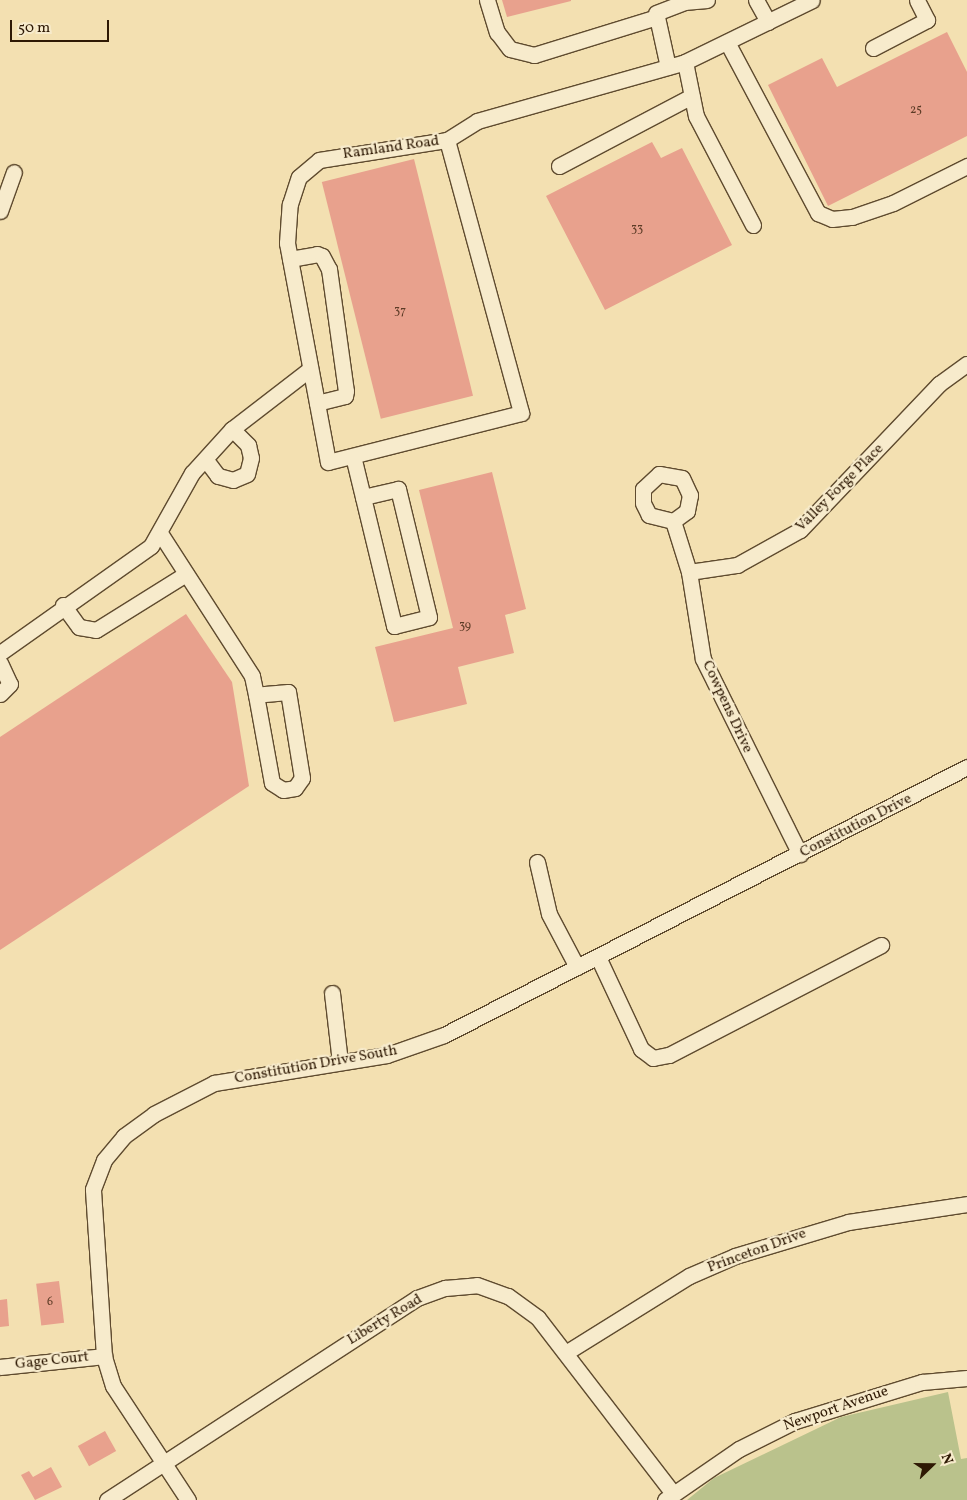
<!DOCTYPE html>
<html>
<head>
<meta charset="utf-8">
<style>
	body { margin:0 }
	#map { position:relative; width:967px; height:1500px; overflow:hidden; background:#f3e0b1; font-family:Vollkorn,serif }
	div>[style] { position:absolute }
	.green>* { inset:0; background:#bac28c }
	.building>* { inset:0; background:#e8a18d; transform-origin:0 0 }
	.roads { filter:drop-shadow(1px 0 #5f4b2f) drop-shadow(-1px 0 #5f4b2f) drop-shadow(0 1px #5f4b2f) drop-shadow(0 -1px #5f4b2f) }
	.minor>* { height:15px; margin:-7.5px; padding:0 7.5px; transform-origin:7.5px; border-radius:7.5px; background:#f7ebcc }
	span { translate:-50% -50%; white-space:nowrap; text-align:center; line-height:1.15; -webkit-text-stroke:4.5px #f7ebcc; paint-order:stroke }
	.number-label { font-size:12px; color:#5c3b26 }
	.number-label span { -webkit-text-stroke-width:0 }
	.street-label { font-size:15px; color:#2e1904 }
	.north { position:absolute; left:907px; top:1440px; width:50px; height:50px; -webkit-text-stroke:4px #f7ebcc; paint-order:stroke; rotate:68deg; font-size:14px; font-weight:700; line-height:20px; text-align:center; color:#2e1904 }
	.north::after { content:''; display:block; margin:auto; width:18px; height:22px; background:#2e1904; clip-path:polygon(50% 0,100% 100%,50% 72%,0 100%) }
	.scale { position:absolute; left:10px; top:20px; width:99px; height:22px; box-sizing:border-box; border:2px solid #2e1904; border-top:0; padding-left:6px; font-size:15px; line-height:18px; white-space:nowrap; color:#2e1904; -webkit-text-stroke:4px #f7ebcc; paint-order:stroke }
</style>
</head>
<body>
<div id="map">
	<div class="green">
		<i style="clip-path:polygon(948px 1392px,961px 1459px,967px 1458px,967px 1500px,687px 1500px,714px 1478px,841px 1417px)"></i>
	</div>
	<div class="building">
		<i style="clip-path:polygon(502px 0,571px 0,571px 1px,507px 17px)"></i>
		<i style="clip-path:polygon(947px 32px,967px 72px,967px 136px,828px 206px,768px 85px,822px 58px,837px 87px)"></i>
		<i style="clip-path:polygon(652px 142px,661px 158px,682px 148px,732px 245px,605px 310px,546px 196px)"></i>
		<i style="left:414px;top:159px;width:244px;height:95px;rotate:76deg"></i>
		<i style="clip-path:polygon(492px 472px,526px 609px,505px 615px,514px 653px,458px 667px,467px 704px,394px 722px,375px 647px,453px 628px,419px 490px)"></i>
		<i style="clip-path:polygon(186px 614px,232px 682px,249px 786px,0 950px,0 737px)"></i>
		<i style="left:59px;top:1281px;width:42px;height:23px;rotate:83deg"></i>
		<i style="clip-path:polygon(7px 1299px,9px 1326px,0 1327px,0 1300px)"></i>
		<i style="left:105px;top:1431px;width:23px;height:31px;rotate:61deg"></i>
		<i style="clip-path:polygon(51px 1467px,62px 1487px,35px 1500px,21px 1475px,29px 1471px,33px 1477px)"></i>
	</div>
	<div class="roads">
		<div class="minor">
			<i style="left:487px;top:0;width:34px;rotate:73deg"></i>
			<i style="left:497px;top:32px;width:21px;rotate:53deg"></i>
			<i style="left:510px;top:49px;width:25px;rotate:14deg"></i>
			<i style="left:534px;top:55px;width:129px;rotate:-17.2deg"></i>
			<i style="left:657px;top:17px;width:51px;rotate:77.6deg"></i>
			<i style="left:756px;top:0;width:25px;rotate:61deg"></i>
			<i style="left:656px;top:13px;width:30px;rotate:-21deg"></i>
			<i style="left:684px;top:2px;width:23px;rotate:-5deg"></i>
			<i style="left:727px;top:42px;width:194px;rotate:62deg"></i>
			<i style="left:818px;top:213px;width:15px;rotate:23deg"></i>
			<i style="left:832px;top:219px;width:20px;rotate:-6deg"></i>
			<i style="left:852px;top:217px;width:43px;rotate:-18.9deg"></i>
			<i style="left:893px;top:203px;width:83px;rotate:-26.6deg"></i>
			<i style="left:873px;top:48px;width:61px;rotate:-27.4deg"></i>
			<i style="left:927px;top:20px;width:22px;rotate:-117deg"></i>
			<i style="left:685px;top:62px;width:55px;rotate:78.5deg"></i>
			<i style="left:696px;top:116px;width:123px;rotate:62.4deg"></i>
			<i style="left:447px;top:140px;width:283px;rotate:74.8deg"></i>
			<i style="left:521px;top:413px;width:199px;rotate:165.8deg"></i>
			<i style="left:328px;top:462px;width:223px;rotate:-100.6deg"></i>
			<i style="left:287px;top:243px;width:39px;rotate:-86deg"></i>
			<i style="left:290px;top:204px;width:28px;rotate:-72deg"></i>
			<i style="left:299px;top:177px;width:26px;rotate:-40deg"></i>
			<i style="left:319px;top:160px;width:130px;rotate:-8.9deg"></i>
			<i style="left:447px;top:140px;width:36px;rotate:-32deg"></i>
			<i style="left:477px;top:121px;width:216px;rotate:-15.8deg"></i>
			<i style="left:685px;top:62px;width:141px;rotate:-26deg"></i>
			<i style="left:559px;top:166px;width:150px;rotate:-27.8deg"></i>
			<i style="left:0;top:211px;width:41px;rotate:-70.3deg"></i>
			<i style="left:290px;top:259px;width:27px;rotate:-10deg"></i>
			<i style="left:317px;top:254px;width:5px;rotate:22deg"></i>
			<i style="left:322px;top:256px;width:15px;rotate:62deg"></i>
			<i style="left:329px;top:269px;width:123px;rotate:82.1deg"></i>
			<i style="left:346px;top:391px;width:5px;rotate:101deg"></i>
			<i style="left:345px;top:396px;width:29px;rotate:166deg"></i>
			<i style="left:232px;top:429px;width:98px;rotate:-37.6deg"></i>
			<i style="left:353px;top:456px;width:175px;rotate:76.4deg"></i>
			<i style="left:394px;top:626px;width:36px;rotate:-14deg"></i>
			<i style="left:429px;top:617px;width:132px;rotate:-103.6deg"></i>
			<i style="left:398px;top:489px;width:36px;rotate:167deg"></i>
			<i style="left:673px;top:521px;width:25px;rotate:-166deg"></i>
			<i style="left:649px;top:515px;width:13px;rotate:-117deg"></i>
			<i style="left:643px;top:503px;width:14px;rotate:-90deg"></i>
			<i style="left:643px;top:489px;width:22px;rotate:-43deg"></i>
			<i style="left:659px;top:474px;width:23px;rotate:10deg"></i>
			<i style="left:682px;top:478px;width:19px;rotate:65deg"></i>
			<i style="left:690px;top:495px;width:16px;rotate:101deg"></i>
			<i style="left:687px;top:511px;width:17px;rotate:144deg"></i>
			<i style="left:673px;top:521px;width:53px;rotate:72.6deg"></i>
			<i style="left:689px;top:572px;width:88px;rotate:80.9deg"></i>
			<i style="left:703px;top:659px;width:218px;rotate:63.6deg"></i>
			<i style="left:160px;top:533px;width:170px;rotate:57.2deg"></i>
			<i style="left:252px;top:676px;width:19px;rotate:78deg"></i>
			<i style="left:256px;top:695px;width:89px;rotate:79.7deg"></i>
			<i style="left:272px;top:783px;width:13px;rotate:32deg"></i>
			<i style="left:283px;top:790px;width:12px;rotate:-9deg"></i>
			<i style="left:295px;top:788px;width:12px;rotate:-55deg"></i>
			<i style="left:302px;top:778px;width:87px;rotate:-99.2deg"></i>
			<i style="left:288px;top:692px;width:32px;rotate:175deg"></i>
			<i style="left:689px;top:572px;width:49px;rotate:-8.3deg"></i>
			<i style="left:737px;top:565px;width:72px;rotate:-29.1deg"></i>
			<i style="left:800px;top:530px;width:202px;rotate:-46.4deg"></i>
			<i style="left:939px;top:384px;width:34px;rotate:-36deg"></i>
			<i style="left:63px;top:605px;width:27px;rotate:54deg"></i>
			<i style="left:79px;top:627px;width:17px;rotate:10deg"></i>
			<i style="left:96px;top:630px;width:106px;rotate:-31.9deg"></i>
			<i style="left:0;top:653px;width:185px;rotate:-35.3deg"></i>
			<i style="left:151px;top:546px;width:84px;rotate:-60.7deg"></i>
			<i style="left:192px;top:473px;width:59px;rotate:-47.7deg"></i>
			<i style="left:232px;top:429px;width:23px;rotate:45deg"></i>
			<i style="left:248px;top:445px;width:13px;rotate:77deg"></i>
			<i style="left:251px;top:458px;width:16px;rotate:104deg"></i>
			<i style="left:247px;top:474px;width:15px;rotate:157deg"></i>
			<i style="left:233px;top:480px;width:16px;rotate:-165deg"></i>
			<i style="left:218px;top:476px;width:21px;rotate:-127deg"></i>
			<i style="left:0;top:663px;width:23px;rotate:65deg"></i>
			<i style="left:10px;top:684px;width:14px;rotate:135deg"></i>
			<i style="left:537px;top:862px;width:53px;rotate:77deg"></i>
			<i style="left:549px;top:914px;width:60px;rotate:62.2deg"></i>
			<i style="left:598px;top:957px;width:102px;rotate:64.9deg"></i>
			<i style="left:641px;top:1049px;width:15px;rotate:37deg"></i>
			<i style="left:653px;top:1058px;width:16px;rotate:-11deg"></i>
			<i style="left:669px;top:1055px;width:239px;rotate:-27.4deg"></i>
			<i style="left:332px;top:993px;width:69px;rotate:83.4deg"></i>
			<i style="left:567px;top:1352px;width:144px;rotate:-31.9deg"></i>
			<i style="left:689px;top:1276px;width:50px;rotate:-23.5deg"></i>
			<i style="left:735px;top:1256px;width:118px;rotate:-16.7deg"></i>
			<i style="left:848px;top:1222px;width:120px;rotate:-8.6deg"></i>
			<i style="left:0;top:1367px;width:105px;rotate:-6deg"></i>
			<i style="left:107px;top:1500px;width:370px;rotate:-33.1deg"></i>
			<i style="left:417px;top:1298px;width:30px;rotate:-20deg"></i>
			<i style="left:445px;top:1288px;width:32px;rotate:-5deg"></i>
			<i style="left:477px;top:1285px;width:33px;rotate:20deg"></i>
			<i style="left:508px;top:1296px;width:37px;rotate:36deg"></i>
			<i style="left:538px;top:1318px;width:221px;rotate:52.4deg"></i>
			<i style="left:188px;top:1500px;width:136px;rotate:-123.3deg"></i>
			<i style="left:113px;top:1386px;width:31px;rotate:-107deg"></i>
			<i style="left:104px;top:1356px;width:167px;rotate:-93.8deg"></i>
			<i style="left:93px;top:1189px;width:31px;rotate:-69deg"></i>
			<i style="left:104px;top:1160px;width:31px;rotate:-50deg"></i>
			<i style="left:124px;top:1136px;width:37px;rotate:-36deg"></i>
			<i style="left:154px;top:1114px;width:68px;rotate:-27.3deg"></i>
			<i style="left:214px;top:1083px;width:175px;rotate:-9.2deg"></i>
			<i style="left:387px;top:1055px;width:60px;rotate:-19.3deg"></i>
			<i style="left:444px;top:1035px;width:588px;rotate:-27.13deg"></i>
			<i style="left:665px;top:1500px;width:90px;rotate:-34.6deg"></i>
			<i style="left:739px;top:1449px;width:63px;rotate:-26.6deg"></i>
			<i style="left:795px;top:1421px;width:133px;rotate:-17.1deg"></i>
			<i style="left:922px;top:1382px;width:45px;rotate:-5.1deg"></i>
		</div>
	</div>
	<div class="number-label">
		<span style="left:916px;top:111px">25</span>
		<span style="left:637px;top:230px">33</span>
		<span style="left:400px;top:312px">37</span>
		<span style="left:465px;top:627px">39</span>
		<span style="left:50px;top:1303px">6</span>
	</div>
	<div class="street-label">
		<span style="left:391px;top:148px;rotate:-8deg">Ramland Road</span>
		<span style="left:840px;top:488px;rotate:-45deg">Valley Forge Place</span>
		<span style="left:727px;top:707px;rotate:65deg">Cowpens Drive</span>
		<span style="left:856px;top:826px;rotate:-27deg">Constitution Drive</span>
		<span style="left:316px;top:1065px;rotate:-10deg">Constitution Drive South</span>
		<span style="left:757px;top:1251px;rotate:-20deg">Princeton Drive</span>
		<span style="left:385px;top:1320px;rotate:-31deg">Liberty Road</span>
		<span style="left:52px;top:1361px;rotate:-6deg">Gage Court</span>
		<span style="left:836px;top:1409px;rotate:-19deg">Newport Avenue</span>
	</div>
	<div class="north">N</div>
	<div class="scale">50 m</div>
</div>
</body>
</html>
